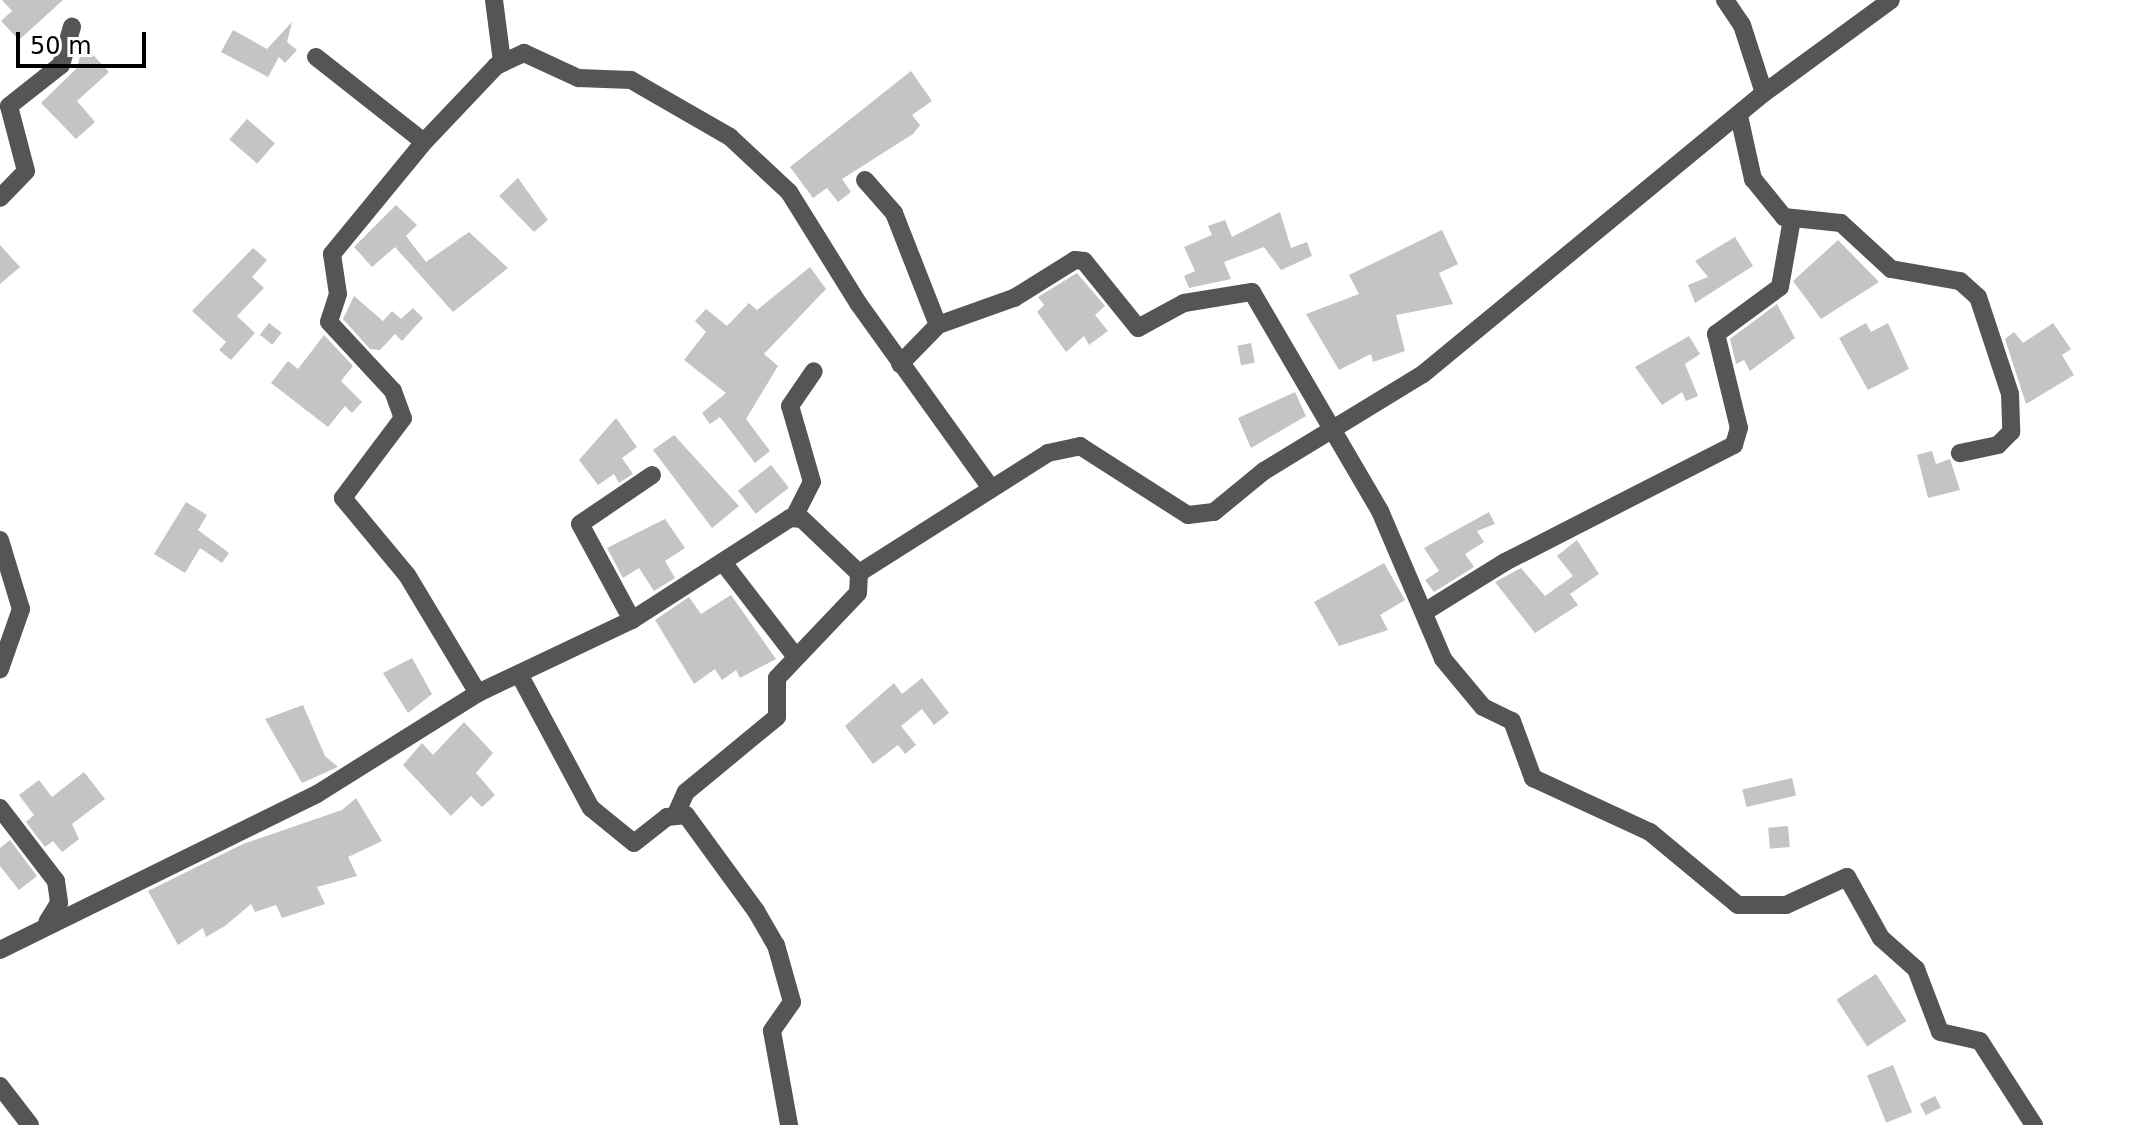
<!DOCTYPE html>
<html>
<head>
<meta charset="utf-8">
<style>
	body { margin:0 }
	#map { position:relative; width:2152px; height:1125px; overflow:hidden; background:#fff; font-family:"DejaVu Sans",sans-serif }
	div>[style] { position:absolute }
	.building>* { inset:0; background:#c4c4c4; transform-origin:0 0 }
	.minor>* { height:18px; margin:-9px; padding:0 9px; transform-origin:9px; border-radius:9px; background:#555 }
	span { translate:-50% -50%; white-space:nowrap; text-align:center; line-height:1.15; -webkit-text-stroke:8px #fff; paint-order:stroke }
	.scale { position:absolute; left:16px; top:32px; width:130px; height:36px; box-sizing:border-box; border:4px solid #000; border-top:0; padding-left:10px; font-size:24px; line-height:28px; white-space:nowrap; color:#000; -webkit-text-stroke:6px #fff; paint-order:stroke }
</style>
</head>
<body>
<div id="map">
	<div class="building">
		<i style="clip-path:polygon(2px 0,63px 0,19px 40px,1px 21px,12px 11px)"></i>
		<i style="clip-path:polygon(292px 22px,287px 42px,297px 50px,285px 63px,279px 57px,268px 77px,221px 52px,233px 30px,267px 49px)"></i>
		<i style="clip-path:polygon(83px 44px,109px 72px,77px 101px,95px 122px,76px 139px,41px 103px,77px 68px)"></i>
		<i style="clip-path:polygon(911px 71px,932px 101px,912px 115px,920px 125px,913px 134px,842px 179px,851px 192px,838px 202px,827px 188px,813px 198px,790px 167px)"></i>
		<i style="left:247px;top:119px;width:37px;height:27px;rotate:41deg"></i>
		<i style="clip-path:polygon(518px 178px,548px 220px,534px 232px,499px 196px)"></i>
		<i style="clip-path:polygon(396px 205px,417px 225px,406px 236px,426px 262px,469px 232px,508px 268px,453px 312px,395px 247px,372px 267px,354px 247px)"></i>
		<i style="clip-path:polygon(1280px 212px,1291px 248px,1307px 242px,1312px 256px,1281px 270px,1264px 247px,1224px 262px,1231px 279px,1189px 288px,1184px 276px,1195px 271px,1184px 247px,1212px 235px,1208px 226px,1225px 220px,1232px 237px)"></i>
		<i style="clip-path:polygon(1442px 230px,1458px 264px,1439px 273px,1453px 304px,1396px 315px,1405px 351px,1373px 362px,1371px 354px,1339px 370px,1306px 314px,1359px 294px,1349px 275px)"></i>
		<i style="clip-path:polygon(1735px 237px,1753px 266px,1695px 303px,1688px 285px,1708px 277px,1695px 261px)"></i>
		<i style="clip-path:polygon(1838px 240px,1879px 282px,1821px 319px,1793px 281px)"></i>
		<i style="clip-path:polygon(0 245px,20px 267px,0 284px)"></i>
		<i style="clip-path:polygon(253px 248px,267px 260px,252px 277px,264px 288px,237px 316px,255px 333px,231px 360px,219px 350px,226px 342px,192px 311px)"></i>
		<i style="clip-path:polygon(810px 267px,826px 289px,764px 354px,778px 366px,746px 419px,770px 451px,755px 463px,720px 417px,710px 424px,702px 413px,726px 393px,684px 360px,706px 332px,695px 321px,706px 309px,727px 326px,749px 303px,757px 310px)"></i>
		<i style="clip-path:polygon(1077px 273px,1105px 306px,1095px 315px,1108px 331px,1089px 345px,1084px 336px,1066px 352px,1037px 312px,1044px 305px,1038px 297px)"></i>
		<i style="clip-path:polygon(354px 296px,383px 321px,392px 311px,401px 319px,413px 308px,423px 318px,402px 341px,395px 334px,380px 350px,370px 349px,343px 319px)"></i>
		<i style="clip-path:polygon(1777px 304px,1795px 338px,1750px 371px,1744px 360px,1736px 364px,1730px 339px)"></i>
		<i style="left:269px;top:323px;width:16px;height:15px;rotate:38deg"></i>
		<i style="clip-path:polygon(1866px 323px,1871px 332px,1888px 323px,1909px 369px,1868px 390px,1839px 338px)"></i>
		<i style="clip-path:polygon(2053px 323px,2071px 349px,2062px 355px,2074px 375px,2026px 404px,2005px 339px,2014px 332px,2023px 343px)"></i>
		<i style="clip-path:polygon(324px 335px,353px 366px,341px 381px,362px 402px,352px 413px,345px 406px,328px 427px,271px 383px,288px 361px,298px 369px)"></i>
		<i style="clip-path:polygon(1689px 336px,1700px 354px,1685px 364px,1698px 396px,1686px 401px,1682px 392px,1662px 405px,1635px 367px)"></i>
		<i style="left:1251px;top:343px;width:20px;height:14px;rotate:79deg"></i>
		<i style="clip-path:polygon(1295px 392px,1306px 416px,1251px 448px,1238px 418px)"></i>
		<i style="clip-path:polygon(616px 418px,637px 447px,622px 458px,633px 474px,619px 483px,614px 474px,598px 485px,579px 460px)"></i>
		<i style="clip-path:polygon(674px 435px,739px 506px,712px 528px,653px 450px)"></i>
		<i style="clip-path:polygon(1932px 451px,1936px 464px,1950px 459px,1960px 490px,1928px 498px,1917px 455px)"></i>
		<i style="left:771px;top:465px;width:29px;height:42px;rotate:52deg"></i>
		<i style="clip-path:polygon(186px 502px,207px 515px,198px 530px,229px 553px,222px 563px,200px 548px,185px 573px,154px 554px)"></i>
		<i style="clip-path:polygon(1489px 512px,1495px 524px,1477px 531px,1484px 542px,1465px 554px,1474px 567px,1434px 592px,1425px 580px,1439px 571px,1424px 548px)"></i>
		<i style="clip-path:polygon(665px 519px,685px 548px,665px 561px,675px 578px,654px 591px,639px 568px,623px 578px,607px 548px)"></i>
		<i style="clip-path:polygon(1577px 540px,1599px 574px,1570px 594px,1578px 605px,1535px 633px,1495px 582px,1521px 568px,1545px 596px,1573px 576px,1557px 556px)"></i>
		<i style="clip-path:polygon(1384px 563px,1405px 600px,1380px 615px,1388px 630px,1339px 646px,1314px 602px)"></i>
		<i style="clip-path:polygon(731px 595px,776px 659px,740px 678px,736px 670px,722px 680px,715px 669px,694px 684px,655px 620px,689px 597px,701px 614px)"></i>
		<i style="clip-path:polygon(412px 658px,432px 694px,408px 713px,383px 673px)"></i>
		<i style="clip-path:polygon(922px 678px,949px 713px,934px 725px,922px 709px,901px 726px,916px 745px,905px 754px,898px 745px,873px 764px,845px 726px,894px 683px,902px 694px)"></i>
		<i style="clip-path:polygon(303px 705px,325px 756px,338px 767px,302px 783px,265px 719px)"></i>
		<i style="clip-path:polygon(464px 722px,493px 753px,476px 773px,495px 795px,482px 807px,471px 796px,451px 816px,403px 765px,422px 743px,433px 755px)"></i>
		<i style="clip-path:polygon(84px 772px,105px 799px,72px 824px,79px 839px,62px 852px,53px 841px,45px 847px,26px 822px,34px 815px,19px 795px,39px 780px,52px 797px)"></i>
		<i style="left:1792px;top:778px;width:18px;height:51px;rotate:77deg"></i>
		<i style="clip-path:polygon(356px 798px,382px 841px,348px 857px,357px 876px,317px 887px,325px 904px,282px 918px,276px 905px,255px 912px,251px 904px,225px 926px,206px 937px,203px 928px,178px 945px,148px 891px,243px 844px,342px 810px)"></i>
		<i style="left:1788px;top:826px;width:21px;height:20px;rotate:85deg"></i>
		<i style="clip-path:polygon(10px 840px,37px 876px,19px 890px,0 866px,0 848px)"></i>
		<i style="left:1876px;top:974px;width:56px;height:47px;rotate:57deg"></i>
		<i style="left:1893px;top:1065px;width:51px;height:28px;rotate:68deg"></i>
		<i style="left:1935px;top:1096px;width:13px;height:17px;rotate:63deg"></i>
	</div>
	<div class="minor">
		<i style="left:494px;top:0;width:63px;rotate:82.6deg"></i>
		<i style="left:1725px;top:0;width:30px;rotate:56deg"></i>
		<i style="left:1742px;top:25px;width:71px;rotate:72.1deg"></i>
		<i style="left:316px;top:57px;width:137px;rotate:38.2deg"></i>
		<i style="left:424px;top:142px;width:145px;rotate:129.4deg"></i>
		<i style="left:332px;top:254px;width:40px;rotate:81.5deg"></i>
		<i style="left:338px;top:294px;width:29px;rotate:108deg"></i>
		<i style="left:329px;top:322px;width:94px;rotate:47.2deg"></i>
		<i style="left:393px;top:391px;width:29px;rotate:70deg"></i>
		<i style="left:403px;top:418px;width:100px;rotate:126.9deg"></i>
		<i style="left:343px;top:498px;width:100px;rotate:50.3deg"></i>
		<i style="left:407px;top:575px;width:138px;rotate:59deg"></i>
		<i style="left:1739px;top:116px;width:65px;rotate:77.5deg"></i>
		<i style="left:1753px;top:179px;width:49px;rotate:50.8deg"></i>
		<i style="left:1784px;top:217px;width:57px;rotate:6deg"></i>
		<i style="left:1841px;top:223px;width:68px;rotate:42.6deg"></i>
		<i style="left:1891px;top:269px;width:70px;rotate:9.9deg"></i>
		<i style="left:1960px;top:281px;width:24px;rotate:42deg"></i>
		<i style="left:1978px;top:297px;width:102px;rotate:71.7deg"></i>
		<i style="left:2010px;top:394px;width:38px;rotate:88deg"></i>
		<i style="left:2011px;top:432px;width:18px;rotate:135deg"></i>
		<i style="left:1998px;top:445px;width:39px;rotate:168deg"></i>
		<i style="left:424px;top:142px;width:105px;rotate:-46.5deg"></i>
		<i style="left:496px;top:66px;width:31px;rotate:-25deg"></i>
		<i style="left:524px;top:53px;width:60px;rotate:24.8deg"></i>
		<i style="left:578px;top:78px;width:53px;rotate:2.2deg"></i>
		<i style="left:631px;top:80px;width:114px;rotate:29.9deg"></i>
		<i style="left:730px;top:137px;width:81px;rotate:43deg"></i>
		<i style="left:789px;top:192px;width:131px;rotate:58.1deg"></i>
		<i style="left:858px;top:303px;width:228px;rotate:54.3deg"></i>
		<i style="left:865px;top:180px;width:44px;rotate:48.7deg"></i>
		<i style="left:894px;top:213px;width:120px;rotate:68.6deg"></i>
		<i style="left:0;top:198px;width:37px;rotate:-46deg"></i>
		<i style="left:26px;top:171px;width:67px;rotate:-104.7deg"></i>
		<i style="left:9px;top:106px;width:66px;rotate:-38.3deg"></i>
		<i style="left:61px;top:65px;width:40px;rotate:-74deg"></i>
		<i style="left:900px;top:364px;width:54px;rotate:-45.7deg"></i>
		<i style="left:938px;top:325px;width:81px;rotate:-19.6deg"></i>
		<i style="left:1014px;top:298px;width:72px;rotate:-31.9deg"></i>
		<i style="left:1075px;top:260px;width:9px;rotate:6deg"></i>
		<i style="left:1084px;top:261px;width:86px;rotate:51.1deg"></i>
		<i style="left:1138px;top:328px;width:52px;rotate:-28.5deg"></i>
		<i style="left:1184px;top:303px;width:69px;rotate:-9.2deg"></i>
		<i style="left:1252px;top:292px;width:254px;rotate:59.7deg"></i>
		<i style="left:1380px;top:511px;width:161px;rotate:66.9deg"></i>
		<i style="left:1443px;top:659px;width:62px;rotate:50.2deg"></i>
		<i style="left:1483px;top:707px;width:32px;rotate:26deg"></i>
		<i style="left:1512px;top:721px;width:61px;rotate:69.8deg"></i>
		<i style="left:1533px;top:778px;width:129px;rotate:24.8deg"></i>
		<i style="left:1650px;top:832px;width:114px;rotate:39.7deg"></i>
		<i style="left:1738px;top:905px;width:48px"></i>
		<i style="left:1786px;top:905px;width:67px;rotate:-24.7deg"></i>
		<i style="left:1847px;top:877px;width:70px;rotate:60.9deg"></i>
		<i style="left:1881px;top:938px;width:47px;rotate:41.5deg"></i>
		<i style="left:1916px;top:969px;width:67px;rotate:69.1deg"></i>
		<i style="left:1940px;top:1032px;width:41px;rotate:12.7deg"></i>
		<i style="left:1980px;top:1041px;width:100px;rotate:57.3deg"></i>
		<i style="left:794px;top:517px;width:39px;rotate:-63deg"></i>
		<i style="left:812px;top:482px;width:79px;rotate:-106.1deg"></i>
		<i style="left:790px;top:406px;width:42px;rotate:-55.6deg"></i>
		<i style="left:0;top:540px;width:72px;rotate:73.1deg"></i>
		<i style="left:21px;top:609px;width:64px;rotate:109.3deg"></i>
		<i style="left:725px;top:565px;width:115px;rotate:52.4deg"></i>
		<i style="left:1426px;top:611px;width:93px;rotate:-31.8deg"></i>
		<i style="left:1505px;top:562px;width:257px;rotate:-27.1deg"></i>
		<i style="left:1734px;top:445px;width:18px;rotate:-74deg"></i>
		<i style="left:1739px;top:428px;width:97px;rotate:-103.7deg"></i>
		<i style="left:1716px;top:334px;width:79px;rotate:-36.3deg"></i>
		<i style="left:1780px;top:287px;width:69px;rotate:-80deg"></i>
		<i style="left:632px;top:620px;width:109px;rotate:-118.4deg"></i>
		<i style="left:580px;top:524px;width:87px;rotate:-34.2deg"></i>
		<i style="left:519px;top:674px;width:152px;rotate:61.8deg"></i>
		<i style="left:591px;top:808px;width:55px;rotate:39.1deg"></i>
		<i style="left:634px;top:843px;width:42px;rotate:-38.2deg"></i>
		<i style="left:667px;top:817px;width:19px;rotate:-6deg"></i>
		<i style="left:686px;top:815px;width:119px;rotate:53.9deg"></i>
		<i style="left:756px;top:911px;width:39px;rotate:60deg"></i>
		<i style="left:776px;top:945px;width:59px;rotate:74.3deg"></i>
		<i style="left:792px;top:1002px;width:35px;rotate:125deg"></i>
		<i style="left:772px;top:1031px;width:96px;rotate:79.7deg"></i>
		<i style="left:0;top:808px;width:92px;rotate:52.5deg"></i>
		<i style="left:56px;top:881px;width:22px;rotate:82deg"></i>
		<i style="left:59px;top:903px;width:22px;rotate:122deg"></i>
		<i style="left:676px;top:814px;width:24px;rotate:-66deg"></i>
		<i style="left:686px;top:792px;width:118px;rotate:-39.5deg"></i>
		<i style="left:777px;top:717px;width:39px;rotate:-90deg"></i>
		<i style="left:777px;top:678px;width:117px;rotate:-46.4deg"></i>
		<i style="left:858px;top:593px;width:20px;rotate:-87deg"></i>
		<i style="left:0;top:950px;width:353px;rotate:-26.2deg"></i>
		<i style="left:317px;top:794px;width:190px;rotate:-32.1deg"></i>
		<i style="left:478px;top:693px;width:170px;rotate:-25.4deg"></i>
		<i style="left:632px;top:620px;width:188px;rotate:-32.8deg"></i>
		<i style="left:790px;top:518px;width:12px;rotate:5deg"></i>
		<i style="left:802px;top:519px;width:79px;rotate:43.5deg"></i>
		<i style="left:859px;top:573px;width:224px;rotate:-32.4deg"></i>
		<i style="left:1048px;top:453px;width:33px;rotate:-12deg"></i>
		<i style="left:1080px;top:446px;width:128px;rotate:32.6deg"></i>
		<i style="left:1188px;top:515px;width:26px;rotate:-7deg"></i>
		<i style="left:1214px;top:512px;width:65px;rotate:-39.4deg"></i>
		<i style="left:1264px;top:471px;width:186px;rotate:-31.4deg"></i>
		<i style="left:1423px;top:374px;width:442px;rotate:-39.5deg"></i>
		<i style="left:1764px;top:93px;width:157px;rotate:-36.2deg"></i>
		<i style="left:0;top:1086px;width:49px;rotate:52.4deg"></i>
	</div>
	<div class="scale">50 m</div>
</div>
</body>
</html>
